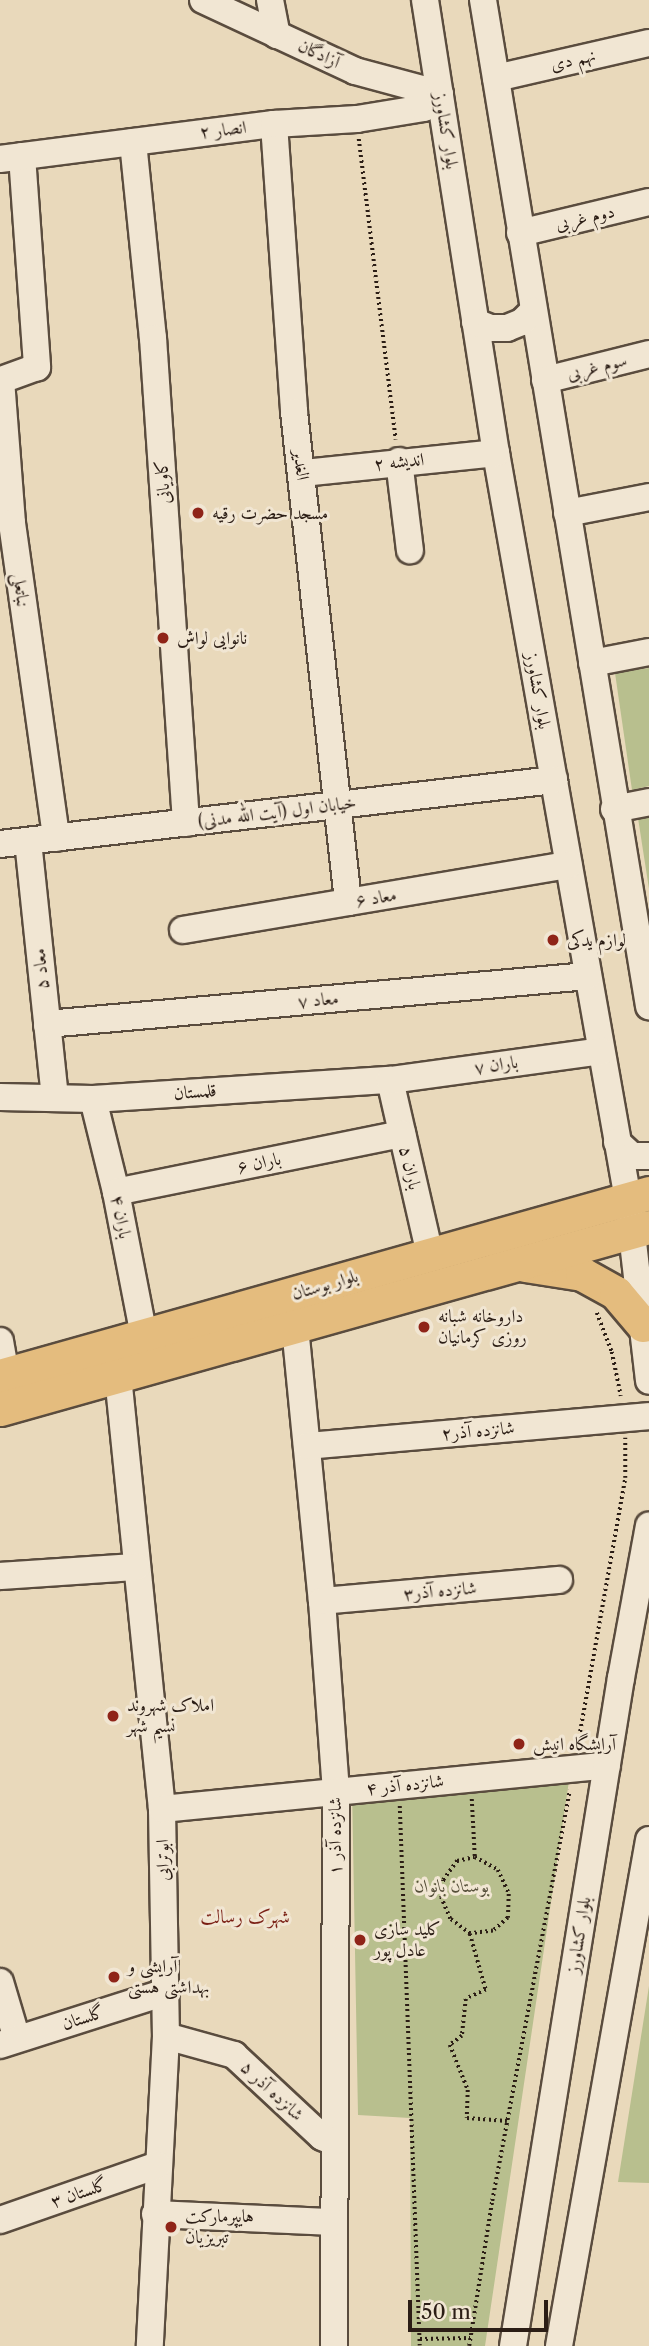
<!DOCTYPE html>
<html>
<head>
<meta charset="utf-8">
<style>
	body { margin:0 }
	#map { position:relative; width:649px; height:2346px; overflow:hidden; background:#e9d9bb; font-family:"Libre Caslon Text",Amiri,serif }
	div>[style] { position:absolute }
	.green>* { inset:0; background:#b8bf8e }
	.path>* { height:3.5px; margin-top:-1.75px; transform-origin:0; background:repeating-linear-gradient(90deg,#2b1d15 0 2px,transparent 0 5.5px) }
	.roads { filter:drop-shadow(2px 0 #5a4c3e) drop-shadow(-2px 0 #5a4c3e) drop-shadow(0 2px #5a4c3e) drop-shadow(0 -2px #5a4c3e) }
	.minor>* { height:26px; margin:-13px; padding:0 13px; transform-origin:13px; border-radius:13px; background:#f1e6d3 }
	.major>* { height:33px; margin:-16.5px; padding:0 16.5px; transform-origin:16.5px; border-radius:16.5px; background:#e4bc7e }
	.dots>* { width:19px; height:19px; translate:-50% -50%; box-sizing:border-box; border:4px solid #f1e6d3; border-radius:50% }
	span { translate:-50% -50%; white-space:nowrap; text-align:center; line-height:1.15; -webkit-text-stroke:6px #f1e6d3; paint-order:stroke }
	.street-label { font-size:18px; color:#2b1d15 }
	.poi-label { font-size:18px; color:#2b1d15 }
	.left { translate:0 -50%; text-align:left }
	.park-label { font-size:18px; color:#554e39; font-style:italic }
	.neighbourhood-label { font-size:19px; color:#7a1f14 }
	.scale { position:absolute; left:408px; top:2300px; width:140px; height:32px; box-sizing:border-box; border:4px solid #2b1d15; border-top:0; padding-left:9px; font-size:21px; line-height:24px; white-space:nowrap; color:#2b1d15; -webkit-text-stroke:5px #f1e6d3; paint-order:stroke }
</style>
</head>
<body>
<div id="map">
	<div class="green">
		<i style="clip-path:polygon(649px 668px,649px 786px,632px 790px,615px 673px)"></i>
		<i style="clip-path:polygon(649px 816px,649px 889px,638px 818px)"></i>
		<i style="clip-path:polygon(569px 1781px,485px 2346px,411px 2346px,410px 2118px,358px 2115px,352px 1788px)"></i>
		<i style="clip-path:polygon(649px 1986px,649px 2183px,618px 2182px)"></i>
	</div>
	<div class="path">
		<i style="left:359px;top:139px;width:303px;rotate:83deg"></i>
		<i style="left:597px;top:1313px;width:42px;rotate:69deg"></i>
		<i style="left:612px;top:1352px;width:45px;rotate:78.4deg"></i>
		<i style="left:577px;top:1748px;width:274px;rotate:-79.9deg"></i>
		<i style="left:625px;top:1478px;width:40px;rotate:-90deg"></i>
		<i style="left:472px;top:1799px;width:58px;rotate:87deg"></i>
		<i style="left:400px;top:1806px;width:540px;rotate:87.88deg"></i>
		<i style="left:475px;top:1857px;width:26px;rotate:29deg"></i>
		<i style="left:498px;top:1870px;width:26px;rotate:65deg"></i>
		<i style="left:509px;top:1894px;width:24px;rotate:92deg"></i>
		<i style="left:508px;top:1918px;width:20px;rotate:139deg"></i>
		<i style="left:493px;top:1931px;width:23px;rotate:173deg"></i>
		<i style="left:470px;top:1934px;width:25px;rotate:-143deg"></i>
		<i style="left:450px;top:1919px;width:23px;rotate:-113deg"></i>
		<i style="left:441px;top:1898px;width:18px;rotate:-84deg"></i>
		<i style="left:443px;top:1880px;width:24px;rotate:-54deg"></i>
		<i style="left:457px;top:1861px;width:18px;rotate:-13deg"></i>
		<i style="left:470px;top:1934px;width:58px;rotate:74.1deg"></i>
		<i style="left:486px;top:1990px;width:22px;rotate:156deg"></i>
		<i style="left:466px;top:1999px;width:37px;rotate:96deg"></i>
		<i style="left:462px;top:2036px;width:15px;rotate:143deg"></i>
		<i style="left:450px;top:2045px;width:48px;rotate:68.2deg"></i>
		<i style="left:468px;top:2090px;width:28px;rotate:92deg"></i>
		<i style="left:467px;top:2118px;width:40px;rotate:4.3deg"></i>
		<i style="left:420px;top:2339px;width:50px;rotate:-1.1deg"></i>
		<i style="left:469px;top:2346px;width:147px;rotate:-81deg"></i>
		<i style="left:492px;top:2201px;width:418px;rotate:-79.3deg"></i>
	</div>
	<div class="roads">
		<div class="minor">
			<i style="left:203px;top:0;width:168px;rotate:25deg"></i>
			<i style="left:355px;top:71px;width:88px;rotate:15.1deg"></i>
			<i style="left:270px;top:0;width:36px;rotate:79deg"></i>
			<i style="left:425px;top:0;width:459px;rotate:81.1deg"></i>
			<i style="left:496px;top:453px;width:758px;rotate:79.97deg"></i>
			<i style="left:628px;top:1199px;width:183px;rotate:83.4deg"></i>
			<i style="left:483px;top:0;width:1020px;rotate:80.63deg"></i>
			<i style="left:496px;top:78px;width:157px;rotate:-12.9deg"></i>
			<i style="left:274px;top:124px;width:289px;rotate:86deg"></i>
			<i style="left:294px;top:412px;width:493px;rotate:83.7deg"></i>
			<i style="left:133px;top:142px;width:197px;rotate:84.2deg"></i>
			<i style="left:153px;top:338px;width:486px;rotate:86.1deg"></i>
			<i style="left:22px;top:156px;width:212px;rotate:85.9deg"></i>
			<i style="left:37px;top:367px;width:38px;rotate:160deg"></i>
			<i style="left:1px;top:380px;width:143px;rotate:85.6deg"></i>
			<i style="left:12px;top:523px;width:318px;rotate:82deg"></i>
			<i style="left:0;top:159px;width:276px;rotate:-7.3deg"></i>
			<i style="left:274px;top:124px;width:83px;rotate:-3.4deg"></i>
			<i style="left:357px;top:119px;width:68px;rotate:-9.3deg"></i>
			<i style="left:424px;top:108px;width:21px;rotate:-41deg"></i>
			<i style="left:520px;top:233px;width:133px;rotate:-13.5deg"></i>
			<i style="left:475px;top:322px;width:17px;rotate:21deg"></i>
			<i style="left:491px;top:328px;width:16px"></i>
			<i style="left:507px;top:328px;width:16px;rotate:-22deg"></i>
			<i style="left:522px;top:322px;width:16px;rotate:-45deg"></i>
			<i style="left:545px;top:380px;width:107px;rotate:-14deg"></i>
			<i style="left:399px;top:461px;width:90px;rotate:83deg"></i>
			<i style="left:303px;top:473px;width:194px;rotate:-5.9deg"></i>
			<i style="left:567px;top:513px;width:84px;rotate:-11deg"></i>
			<i style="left:592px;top:663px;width:58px;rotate:-10.9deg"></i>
			<i style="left:614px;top:809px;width:36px;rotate:-11deg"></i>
			<i style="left:28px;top:841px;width:258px;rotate:84deg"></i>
			<i style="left:0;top:844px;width:558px;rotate:-6.59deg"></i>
			<i style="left:183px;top:930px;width:391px;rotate:-9.6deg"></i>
			<i style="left:47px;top:1024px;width:543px;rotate:-5.07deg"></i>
			<i style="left:390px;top:1080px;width:180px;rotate:77.1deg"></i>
			<i style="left:0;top:1097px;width:93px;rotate:1.2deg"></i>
			<i style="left:93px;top:1099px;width:298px;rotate:-3.7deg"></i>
			<i style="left:390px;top:1080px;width:213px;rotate:-7.8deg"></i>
			<i style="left:93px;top:1099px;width:96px;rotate:76.1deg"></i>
			<i style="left:116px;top:1192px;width:147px;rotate:79deg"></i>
			<i style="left:617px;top:1142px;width:21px;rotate:43deg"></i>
			<i style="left:632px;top:1156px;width:17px"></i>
			<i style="left:116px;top:1192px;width:292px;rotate:-11.5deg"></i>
			<i style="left:295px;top:1327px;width:275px;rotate:84.4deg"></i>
			<i style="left:322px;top:1601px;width:192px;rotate:85.8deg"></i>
			<i style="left:336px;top:1792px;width:554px;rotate:90.21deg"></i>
			<i style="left:0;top:1341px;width:34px;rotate:80deg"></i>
			<i style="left:118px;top:1376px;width:435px;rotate:84.2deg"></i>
			<i style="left:162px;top:1809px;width:227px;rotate:89deg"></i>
			<i style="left:166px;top:2036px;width:310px;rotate:93deg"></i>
			<i style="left:307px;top:1446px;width:343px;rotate:-5deg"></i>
			<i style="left:0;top:1576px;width:137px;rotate:-3.8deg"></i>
			<i style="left:322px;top:1601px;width:238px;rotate:-5.1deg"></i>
			<i style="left:162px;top:1809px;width:447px;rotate:-5.6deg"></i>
			<i style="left:0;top:1982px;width:59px;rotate:73.4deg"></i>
			<i style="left:166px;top:2036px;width:71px;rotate:15.6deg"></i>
			<i style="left:234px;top:2055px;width:120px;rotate:43deg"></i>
			<i style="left:322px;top:2137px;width:13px;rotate:23deg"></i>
			<i style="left:0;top:2045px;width:174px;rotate:-17.7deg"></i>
			<i style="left:155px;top:2214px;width:179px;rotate:2.6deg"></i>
			<i style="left:0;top:2220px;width:167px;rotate:-19.2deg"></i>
			<i style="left:513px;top:2346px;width:677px;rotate:-80.82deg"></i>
			<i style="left:621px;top:1678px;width:155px;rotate:-79.6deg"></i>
			<i style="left:559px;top:2346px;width:514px;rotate:-79.91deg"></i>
		</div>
		<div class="major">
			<i style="left:525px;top:1265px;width:58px;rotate:9deg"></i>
			<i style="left:582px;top:1274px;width:39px;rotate:29deg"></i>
			<i style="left:616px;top:1293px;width:42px;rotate:49.8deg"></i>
			<i style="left:0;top:1376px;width:674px;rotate:-15.75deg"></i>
			<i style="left:0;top:1409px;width:674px;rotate:-15.67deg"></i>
		</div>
	</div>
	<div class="dots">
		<i style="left:198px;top:513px;background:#8f2418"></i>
		<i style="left:163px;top:638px;background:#8f2418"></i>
		<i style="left:553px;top:940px;background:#8f2418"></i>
		<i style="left:424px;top:1327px;background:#8f2418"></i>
		<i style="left:113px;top:1716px;background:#8f2418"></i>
		<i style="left:519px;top:1744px;background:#8f2418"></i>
		<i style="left:360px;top:1940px;background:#8f2418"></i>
		<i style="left:114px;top:1977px;background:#8f2418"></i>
		<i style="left:171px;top:2227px;background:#8f2418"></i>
	</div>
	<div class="street-label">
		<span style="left:319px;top:54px;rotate:25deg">آزادگان</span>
		<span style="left:573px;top:60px;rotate:-13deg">نهم دی</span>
		<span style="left:223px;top:130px;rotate:-7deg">انصار ۲</span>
		<span style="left:446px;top:131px;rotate:81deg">بلوار کشاورز</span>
		<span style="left:585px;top:218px;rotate:-13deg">دوم غربی</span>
		<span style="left:597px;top:367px;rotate:-14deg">سوم غربی</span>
		<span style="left:399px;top:462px;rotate:-6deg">اندیشه ۲</span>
		<span style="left:301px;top:465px;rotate:83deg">الغدیر</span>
		<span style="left:163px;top:482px;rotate:-94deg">کاویانی</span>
		<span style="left:21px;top:590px;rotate:82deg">نباتعلی</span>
		<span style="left:538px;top:691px;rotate:80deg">بلوار کشاورز</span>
		<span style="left:277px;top:812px;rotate:-7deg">خیابان اول (آیت الله مدنی)</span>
		<span style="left:376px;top:898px;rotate:-10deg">معاد ۶</span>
		<span style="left:41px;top:969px;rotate:-96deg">معاد ۵</span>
		<span style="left:318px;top:1000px;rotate:-5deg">معاد ۷</span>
		<span style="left:496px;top:1065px;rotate:-8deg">باران ۷</span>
		<span style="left:195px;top:1092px;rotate:-4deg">قلمستان</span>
		<span style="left:259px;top:1163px;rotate:-12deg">باران ۶</span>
		<span style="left:410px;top:1168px;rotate:77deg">باران ۵</span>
		<span style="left:121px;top:1217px;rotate:79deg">باران ۴</span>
		<span style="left:325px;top:1285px;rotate:-16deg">بلوار بوستان</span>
		<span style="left:478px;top:1431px;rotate:-5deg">شانزده آذر۲</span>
		<span style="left:440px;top:1591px;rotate:-5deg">شانزده آذر۳</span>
		<span style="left:405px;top:1785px;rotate:-6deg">شانزده آذر ۴</span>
		<span style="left:335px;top:1836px;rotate:-90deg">شانزده آذر ۱</span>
		<span style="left:163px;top:1860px;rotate:-91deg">ابوترابی</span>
		<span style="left:579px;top:1935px;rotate:-81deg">بلوار کشاورز</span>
		<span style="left:83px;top:2018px;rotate:-18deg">گلستان</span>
		<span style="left:272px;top:2091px;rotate:43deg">شانزده آذر ۵</span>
		<span style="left:79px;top:2193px;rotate:-19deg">گلستان ۳</span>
	</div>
	<div class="poi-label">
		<span class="left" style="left:212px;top:513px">مسجد حضرت رقیه</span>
		<span class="left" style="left:177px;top:638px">نانوایی لواش</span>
		<span class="left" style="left:567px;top:940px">لوازم یدکی</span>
		<span class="left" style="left:438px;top:1327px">داروخانه شبانه<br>روزی کرمانیان</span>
		<span class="left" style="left:127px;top:1716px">املاک شهروند<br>نسیم شهر</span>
		<span class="left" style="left:533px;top:1744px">آرایشگاه انیش</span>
		<span class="left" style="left:374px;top:1940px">کلید سازی<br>عادل پور</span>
		<span class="left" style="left:128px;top:1977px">آرایشی و<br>بهداشتی هستی</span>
		<span class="left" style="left:185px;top:2227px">هایپرمارکت<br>تبریزیان</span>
	</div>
	<div class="park-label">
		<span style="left:452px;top:1886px">بوستان بانوان</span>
	</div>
	<div class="neighbourhood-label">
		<span style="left:245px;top:1917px">شهرک رسالت</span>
	</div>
	<div class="scale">50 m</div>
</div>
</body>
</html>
